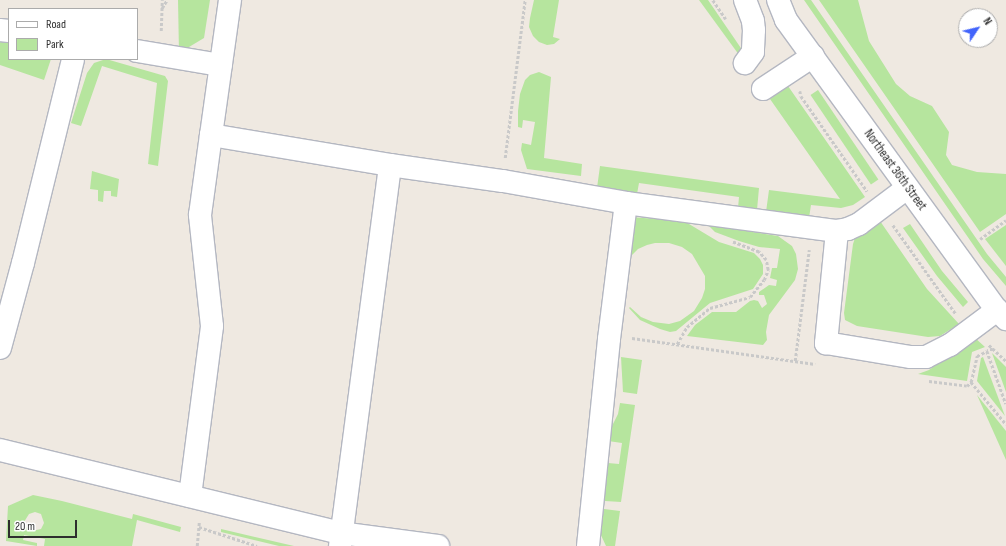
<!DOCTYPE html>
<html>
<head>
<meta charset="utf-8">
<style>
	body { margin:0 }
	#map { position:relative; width:1006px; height:546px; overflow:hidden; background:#efe9e1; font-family:"Sofia Sans Condensed",sans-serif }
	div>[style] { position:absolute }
	.green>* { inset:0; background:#b6e59e; transform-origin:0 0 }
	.path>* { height:2.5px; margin-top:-1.25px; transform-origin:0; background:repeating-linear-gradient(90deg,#c9c9c9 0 3px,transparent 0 5px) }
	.roads { filter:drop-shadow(1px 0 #b4b7c1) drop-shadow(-1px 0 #b4b7c1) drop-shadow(0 1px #b4b7c1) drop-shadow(0 -1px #b4b7c1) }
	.minor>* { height:22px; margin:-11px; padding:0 11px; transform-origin:11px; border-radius:11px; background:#fff }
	span { translate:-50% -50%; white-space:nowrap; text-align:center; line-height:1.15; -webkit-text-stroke:3px #fff; paint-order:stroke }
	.street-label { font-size:13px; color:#2e2e2e }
	.legend { position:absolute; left:8px; top:8px; width:130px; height:52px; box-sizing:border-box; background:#fff; border:1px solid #ababab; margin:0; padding:5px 7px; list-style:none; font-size:12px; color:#2e2e2e }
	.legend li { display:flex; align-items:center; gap:8px; height:20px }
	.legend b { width:20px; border:1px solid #ababab }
	.north { position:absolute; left:958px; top:8px; width:40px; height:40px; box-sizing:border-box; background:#fff; border:1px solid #ababab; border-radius:50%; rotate:55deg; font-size:11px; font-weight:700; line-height:16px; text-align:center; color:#2e2e2e }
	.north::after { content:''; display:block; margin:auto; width:14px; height:18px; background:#4264fb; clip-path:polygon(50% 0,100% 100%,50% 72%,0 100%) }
	.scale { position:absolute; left:8px; top:520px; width:69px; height:18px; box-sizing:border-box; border:2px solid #2e2e2e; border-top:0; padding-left:5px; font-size:12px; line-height:14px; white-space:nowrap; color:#2e2e2e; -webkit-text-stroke:3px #fff; paint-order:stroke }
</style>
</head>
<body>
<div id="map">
	<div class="green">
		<i style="clip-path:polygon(178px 0,210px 0,204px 38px,179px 53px)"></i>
		<i style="clip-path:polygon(534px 0,559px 0,553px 37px,560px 39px,554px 44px,547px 45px,539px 42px,533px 36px,529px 27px,530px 18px)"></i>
		<i style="clip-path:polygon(699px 0,708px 0,745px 54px,742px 59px)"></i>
		<i style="clip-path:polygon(804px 0,811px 0,987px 254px,1006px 277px,1006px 286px,983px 259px)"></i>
		<i style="clip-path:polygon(819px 0,858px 0,869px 41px,896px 84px,910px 96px,932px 106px,949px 132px,946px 155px,952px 165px,977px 172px,1006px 174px,1006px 214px,980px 232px)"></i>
		<i style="clip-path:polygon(0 42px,9px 43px,9px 59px,51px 59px,44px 80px,0 65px)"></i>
		<i style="clip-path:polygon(106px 59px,165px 76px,168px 81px,158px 166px,148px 164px,157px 83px,102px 66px,81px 126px,71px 123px,87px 73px,94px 63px)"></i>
		<i style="clip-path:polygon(539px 72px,551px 77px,544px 158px,582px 164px,581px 176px,527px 169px,521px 150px,522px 143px,531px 145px,535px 122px,523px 120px,522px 128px,518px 127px,518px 111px,520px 94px,525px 80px,530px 75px)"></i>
		<i style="clip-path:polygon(788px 86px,865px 197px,853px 205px,841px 208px,811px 205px,809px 218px,766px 212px,769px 190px,840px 199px,770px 99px)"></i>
		<i style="left:818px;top:90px;width:108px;height:9px;rotate:56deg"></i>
		<i style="clip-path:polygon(600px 166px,759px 188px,757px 210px,738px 208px,739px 197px,639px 183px,637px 194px,597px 188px)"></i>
		<i style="clip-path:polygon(92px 171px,119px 179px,117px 197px,111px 196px,111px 191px,104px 191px,103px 202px,98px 201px,98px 190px,90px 189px)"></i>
		<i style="clip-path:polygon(630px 217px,684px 221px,719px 242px,754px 253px,760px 259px,763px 265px,763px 274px,753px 289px,710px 303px,676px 331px,670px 332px,660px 329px,640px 320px,629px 308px,630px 307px,641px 317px,653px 322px,669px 324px,680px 321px,694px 311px,702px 298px,705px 289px,705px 276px,692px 254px,682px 247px,669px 243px,655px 243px,647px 245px,638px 249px,627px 260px)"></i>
		<i style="clip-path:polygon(880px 221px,927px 289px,959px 324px,940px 336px,928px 337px,857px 326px,845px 320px,844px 313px,853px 244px,855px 238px)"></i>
		<i style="clip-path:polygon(910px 224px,942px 271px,968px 302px,963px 307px,937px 276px,903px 228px)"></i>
		<i style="clip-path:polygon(708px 225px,778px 236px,792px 246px,796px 254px,798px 269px,795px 280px,769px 315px,766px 332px,767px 340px,763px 345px,687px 336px,695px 325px,712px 312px,736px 312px,750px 301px,754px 300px,758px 301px,762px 308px,767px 304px,764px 295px,759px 295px,759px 292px,769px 285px,776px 286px,777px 280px,770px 278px,772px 268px,777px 268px,780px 249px,759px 247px,739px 241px,715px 232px)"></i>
		<i style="clip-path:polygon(1006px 225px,1006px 266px,985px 239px)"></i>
		<i style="clip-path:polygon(974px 337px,985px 347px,972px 352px,967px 381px,918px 374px,929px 370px)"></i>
		<i style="clip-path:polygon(992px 353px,1006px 367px,1006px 392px)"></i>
		<i style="clip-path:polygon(621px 357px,642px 360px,637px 394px,623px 392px)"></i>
		<i style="clip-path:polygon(983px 357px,1005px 416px,977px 381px,981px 358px)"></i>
		<i style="clip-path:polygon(977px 395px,1006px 431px,1006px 460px)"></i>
		<i style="clip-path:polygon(620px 403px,635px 405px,621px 502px,605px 501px,601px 482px,601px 473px,608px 463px,619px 464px,622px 443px,608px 441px,609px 432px,618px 414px)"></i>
		<i style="clip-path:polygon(evenodd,33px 495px,62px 501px,132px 519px,133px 514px,181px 527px,180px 532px,137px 520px,132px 546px,44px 546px,45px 539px,24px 535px,23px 540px,37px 543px,37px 546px,6px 541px,8px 506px,33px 495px,35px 512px,41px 514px,44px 523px,41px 529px,32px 531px,27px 528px,24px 522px,29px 514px,35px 512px)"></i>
		<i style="clip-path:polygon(604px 509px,620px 511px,615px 546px,606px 546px,600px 533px)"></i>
		<i style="clip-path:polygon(221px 529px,294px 546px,279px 546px,221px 532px)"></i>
	</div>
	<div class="path">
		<i style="left:713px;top:0;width:23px;rotate:56deg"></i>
		<i style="left:162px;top:8px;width:9px;rotate:-58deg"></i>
		<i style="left:161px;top:31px;width:31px;rotate:-88deg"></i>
		<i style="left:800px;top:91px;width:5px;rotate:79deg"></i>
		<i style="left:801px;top:96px;width:116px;rotate:55.2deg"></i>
		<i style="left:505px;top:158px;width:159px;rotate:-82.8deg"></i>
		<i style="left:893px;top:225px;width:109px;rotate:54.7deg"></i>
		<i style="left:980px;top:239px;width:32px;rotate:-36deg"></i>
		<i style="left:632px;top:338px;width:185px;rotate:8.1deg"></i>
		<i style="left:677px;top:344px;width:20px;rotate:-60deg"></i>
		<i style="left:687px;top:327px;width:30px;rotate:-40deg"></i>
		<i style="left:710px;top:308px;width:41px;rotate:-15.4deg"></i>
		<i style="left:750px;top:297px;width:22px;rotate:-51deg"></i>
		<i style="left:764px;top:280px;width:11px;rotate:-68deg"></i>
		<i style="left:768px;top:270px;width:10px;rotate:-101deg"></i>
		<i style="left:766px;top:260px;width:11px;rotate:-131deg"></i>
		<i style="left:759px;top:252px;width:28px;rotate:-159deg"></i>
		<i style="left:989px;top:345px;width:23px;rotate:43deg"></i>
		<i style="left:993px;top:349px;width:6px;rotate:162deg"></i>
		<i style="left:987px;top:351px;width:56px;rotate:70.3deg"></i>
		<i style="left:795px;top:361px;width:112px;rotate:-82.8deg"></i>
		<i style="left:929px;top:381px;width:38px;rotate:7deg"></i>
		<i style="left:967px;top:386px;width:6px;rotate:-45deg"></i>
		<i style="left:971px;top:382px;width:27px;rotate:-77deg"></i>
		<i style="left:977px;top:356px;width:11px;rotate:-27deg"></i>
		<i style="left:971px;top:382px;width:55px;rotate:50.2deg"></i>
		<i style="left:199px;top:527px;width:61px;rotate:18.1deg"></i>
		<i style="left:197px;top:546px;width:25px;rotate:-85deg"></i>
	</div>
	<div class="roads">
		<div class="minor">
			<i style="left:230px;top:0;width:136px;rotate:98deg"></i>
			<i style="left:211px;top:135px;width:181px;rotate:9.5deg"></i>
			<i style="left:390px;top:165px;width:114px;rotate:8.1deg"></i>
			<i style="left:503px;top:181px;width:125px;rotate:10.1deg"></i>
			<i style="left:626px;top:203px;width:213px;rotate:7.6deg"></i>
			<i style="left:745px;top:0;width:22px;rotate:69deg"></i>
			<i style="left:753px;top:21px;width:9px;rotate:84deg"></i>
			<i style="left:754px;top:30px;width:22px;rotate:93deg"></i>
			<i style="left:753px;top:52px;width:14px;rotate:126deg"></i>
			<i style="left:778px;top:0;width:22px;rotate:68deg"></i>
			<i style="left:786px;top:20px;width:359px;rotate:54deg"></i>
			<i style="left:997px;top:310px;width:13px;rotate:45deg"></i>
			<i style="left:0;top:30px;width:9px;rotate:6deg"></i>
			<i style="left:137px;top:51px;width:85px;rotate:9.5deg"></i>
			<i style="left:763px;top:89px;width:60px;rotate:-33.4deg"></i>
			<i style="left:907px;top:188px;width:60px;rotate:143.1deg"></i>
			<i style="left:859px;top:224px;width:12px;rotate:156deg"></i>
			<i style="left:848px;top:229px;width:11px;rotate:170deg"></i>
			<i style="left:837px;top:231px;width:113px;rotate:95.6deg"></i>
			<i style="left:826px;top:343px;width:86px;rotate:9.4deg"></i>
			<i style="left:911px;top:357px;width:15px"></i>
			<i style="left:926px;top:357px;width:27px;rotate:-27deg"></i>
			<i style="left:950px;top:345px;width:59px;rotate:-36.7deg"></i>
			<i style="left:0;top:348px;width:88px;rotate:-74.9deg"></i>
			<i style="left:23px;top:263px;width:210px;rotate:-76.2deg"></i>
			<i style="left:0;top:450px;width:351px;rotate:13.7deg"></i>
			<i style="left:341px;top:533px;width:98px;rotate:7.6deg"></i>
			<i style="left:190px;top:496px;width:171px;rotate:-82.6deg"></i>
			<i style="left:212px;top:326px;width:112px;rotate:-96.2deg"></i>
			<i style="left:200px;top:215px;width:81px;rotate:-82.2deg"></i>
			<i style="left:340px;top:546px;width:384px;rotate:-82.5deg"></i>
			<i style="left:588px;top:546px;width:208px;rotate:-84.2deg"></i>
			<i style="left:609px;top:339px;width:137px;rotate:-82.9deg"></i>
		</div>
	</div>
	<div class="street-label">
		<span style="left:895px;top:170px;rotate:54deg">Northeast 36th Street</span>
	</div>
	<ul class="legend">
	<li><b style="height:5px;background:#fff"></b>Road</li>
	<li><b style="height:11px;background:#b6e59e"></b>Park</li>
	</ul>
	<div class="north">N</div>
	<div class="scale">20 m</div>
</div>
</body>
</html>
